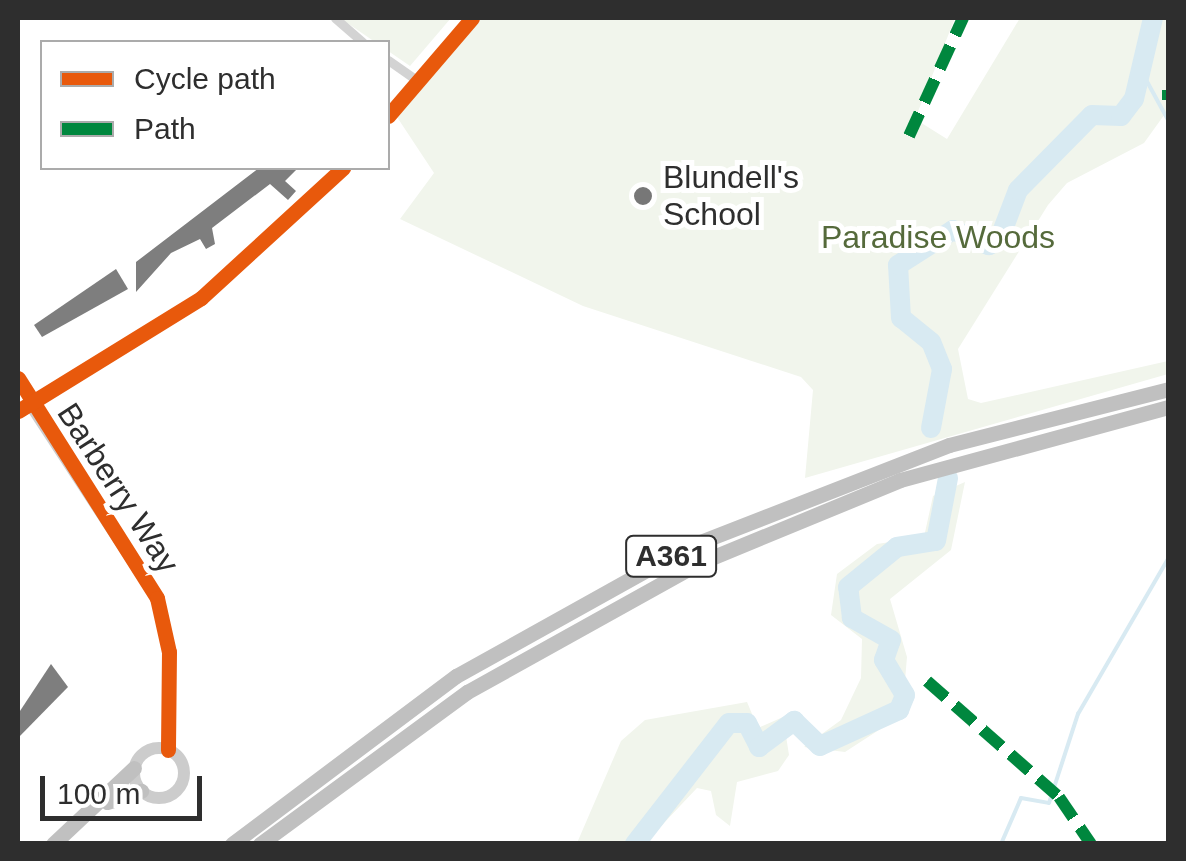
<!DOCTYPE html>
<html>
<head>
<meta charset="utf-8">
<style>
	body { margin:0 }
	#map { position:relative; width:1186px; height:861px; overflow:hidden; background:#fff; font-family:Helvetica,sans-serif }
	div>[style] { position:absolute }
	.green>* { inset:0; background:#f1f5ec }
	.stream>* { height:4px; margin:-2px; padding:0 2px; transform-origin:2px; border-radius:2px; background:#d8eaf2 }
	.river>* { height:20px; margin:-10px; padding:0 10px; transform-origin:10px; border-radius:10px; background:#d8eaf2 }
	.building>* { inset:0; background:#7e7e7e }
	.street>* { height:9px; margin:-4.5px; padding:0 4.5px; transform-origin:4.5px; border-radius:4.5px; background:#d3d3d3 }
	.secondary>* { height:12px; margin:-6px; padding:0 6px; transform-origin:6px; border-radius:6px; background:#ccc }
	.secondary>.ring { margin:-6px; padding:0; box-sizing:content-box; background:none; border:12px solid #ccc; border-radius:50% }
	.highway>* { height:15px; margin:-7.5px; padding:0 7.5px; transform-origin:7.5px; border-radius:7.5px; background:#c0c0c0 }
	.quiet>* { height:12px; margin-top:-6px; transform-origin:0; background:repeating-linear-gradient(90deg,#00873e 0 25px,transparent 0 37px) }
	.cycleway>* { height:15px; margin:-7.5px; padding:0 7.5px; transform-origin:7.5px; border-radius:7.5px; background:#e8590c }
	.dots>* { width:28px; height:28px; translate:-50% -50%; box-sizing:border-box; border:5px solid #fff; border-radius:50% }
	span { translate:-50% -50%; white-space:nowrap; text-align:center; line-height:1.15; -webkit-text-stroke:10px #fff; paint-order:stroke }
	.shield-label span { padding:2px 8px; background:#fff; border:2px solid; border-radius:8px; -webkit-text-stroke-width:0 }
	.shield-label { font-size:30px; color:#2e2e2e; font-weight:700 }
	.poi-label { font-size:32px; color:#2e2e2e }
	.left { translate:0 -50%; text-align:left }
	.park-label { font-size:32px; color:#556a3b }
	.street-label { font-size:32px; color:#2e2e2e }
	.frame { position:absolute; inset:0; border:20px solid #2e2e2e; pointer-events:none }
	.legend { position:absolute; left:40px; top:40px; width:350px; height:130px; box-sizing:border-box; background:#fff; border:2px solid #ababab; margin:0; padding:12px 18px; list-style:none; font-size:30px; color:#2e2e2e }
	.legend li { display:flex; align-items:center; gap:20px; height:50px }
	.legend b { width:50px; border:2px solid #ababab }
	.scale { position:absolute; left:40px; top:776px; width:162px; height:45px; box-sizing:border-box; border:5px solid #2e2e2e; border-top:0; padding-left:12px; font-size:30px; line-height:35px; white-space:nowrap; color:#2e2e2e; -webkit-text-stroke:8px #fff; paint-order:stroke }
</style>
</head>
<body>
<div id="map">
	<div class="green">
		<i style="clip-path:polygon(340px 18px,451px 18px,410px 66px)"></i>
		<i style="clip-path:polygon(482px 18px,955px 18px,915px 119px,947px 139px,1020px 18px,1168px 18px,1167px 111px,1144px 143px,1067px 183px,1048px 205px,958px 349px,968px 399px,981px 403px,1168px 361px,1168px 374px,805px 478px,813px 390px,801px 377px,583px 306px,400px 219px,434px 173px,397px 117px)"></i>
		<i style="clip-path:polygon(965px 482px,951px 550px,890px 599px,907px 657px,902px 715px,845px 752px,804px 747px,841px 720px,861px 678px,862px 639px,831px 615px,837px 574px,877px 544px,924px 537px,933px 496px)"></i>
		<i style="clip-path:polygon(747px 702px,758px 728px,783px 717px,789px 755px,778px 771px,737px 782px,730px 826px,716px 815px,711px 791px,697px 788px,645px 843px,577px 843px,621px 741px,645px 720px)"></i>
	</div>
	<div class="stream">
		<i style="left:1144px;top:76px;width:50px;rotate:61.4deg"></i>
		<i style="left:1001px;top:844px;width:50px;rotate:-66.5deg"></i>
		<i style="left:1021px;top:798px;width:28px;rotate:10deg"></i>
		<i style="left:1049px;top:803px;width:94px;rotate:-72deg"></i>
		<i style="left:1078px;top:714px;width:179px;rotate:-59.9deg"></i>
	</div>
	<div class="river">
		<i style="left:931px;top:428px;width:60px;rotate:-79.4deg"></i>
		<i style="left:942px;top:369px;width:29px;rotate:-112deg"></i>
		<i style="left:931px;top:342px;width:38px;rotate:-141deg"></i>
		<i style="left:901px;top:318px;width:53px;rotate:-93.2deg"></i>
		<i style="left:898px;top:265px;width:65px;rotate:-32.5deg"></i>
		<i style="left:953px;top:230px;width:39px;rotate:23deg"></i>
		<i style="left:989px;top:245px;width:11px;rotate:-27deg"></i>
		<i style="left:999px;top:240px;width:53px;rotate:-69.2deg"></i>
		<i style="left:1018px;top:190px;width:105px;rotate:-45.4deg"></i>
		<i style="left:1092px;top:115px;width:29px;rotate:2deg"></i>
		<i style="left:1121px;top:116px;width:21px;rotate:-53deg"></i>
		<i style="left:1134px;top:99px;width:83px;rotate:-76.8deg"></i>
		<i style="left:635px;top:844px;width:153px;rotate:-52.2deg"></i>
		<i style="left:729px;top:723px;width:18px"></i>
		<i style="left:747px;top:723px;width:27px;rotate:63deg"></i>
		<i style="left:759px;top:747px;width:44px;rotate:-36.6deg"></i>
		<i style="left:794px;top:721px;width:36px;rotate:44deg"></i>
		<i style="left:820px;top:746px;width:87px;rotate:-24.5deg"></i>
		<i style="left:899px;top:710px;width:16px;rotate:-68deg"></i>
		<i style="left:905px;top:695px;width:41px;rotate:-121deg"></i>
		<i style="left:884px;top:660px;width:21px;rotate:-71deg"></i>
		<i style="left:891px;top:640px;width:45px;rotate:-150.6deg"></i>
		<i style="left:852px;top:618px;width:31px;rotate:-97deg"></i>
		<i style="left:848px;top:587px;width:63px;rotate:-39.2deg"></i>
		<i style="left:897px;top:547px;width:39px;rotate:-9deg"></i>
		<i style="left:936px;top:541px;width:64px;rotate:-79.2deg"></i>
	</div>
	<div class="building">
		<i style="clip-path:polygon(259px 168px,298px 168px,285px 181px,296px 191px,288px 200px,270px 184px,212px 228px,215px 244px,206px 249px,200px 239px,171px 253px,136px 292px,136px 262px)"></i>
		<i style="clip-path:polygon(116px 269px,128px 289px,42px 337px,34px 325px)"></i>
		<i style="clip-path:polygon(51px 664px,68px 687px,18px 738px,18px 714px)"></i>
	</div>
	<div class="street">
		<i style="left:335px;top:18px;width:37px;rotate:41deg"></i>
		<i style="left:388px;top:60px;width:37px;rotate:35deg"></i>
		<i style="left:18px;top:378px;width:29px;rotate:65deg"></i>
	</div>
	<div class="secondary">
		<i style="left:388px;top:116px;width:129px;rotate:-49.4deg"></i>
		<i style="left:30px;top:404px;width:232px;rotate:56.8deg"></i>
		<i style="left:157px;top:598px;width:55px;rotate:77.5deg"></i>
		<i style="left:169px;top:652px;width:98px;rotate:90.6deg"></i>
		<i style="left:18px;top:411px;width:215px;rotate:-31.7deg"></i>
		<i style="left:201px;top:298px;width:193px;rotate:-42.5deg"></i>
		<i class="ring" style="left:134px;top:748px;width:38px;height:38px"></i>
	</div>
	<div class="highway">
		<i style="left:107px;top:802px;width:36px;rotate:-18deg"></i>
		<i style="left:53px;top:844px;width:111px;rotate:-43.2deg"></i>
		<i style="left:232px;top:844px;width:280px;rotate:-36.9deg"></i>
		<i style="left:456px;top:676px;width:268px;rotate:-29.1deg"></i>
		<i style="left:690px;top:546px;width:278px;rotate:-21.3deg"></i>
		<i style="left:949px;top:445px;width:226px;rotate:-14.3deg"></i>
		<i style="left:260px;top:844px;width:257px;rotate:-36.3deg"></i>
		<i style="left:467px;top:692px;width:265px;rotate:-29.1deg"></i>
		<i style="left:699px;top:563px;width:217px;rotate:-22.4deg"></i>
		<i style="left:900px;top:480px;width:278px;rotate:-15.2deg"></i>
	</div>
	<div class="quiet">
		<i style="left:1168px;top:90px;width:10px;rotate:90deg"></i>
		<i style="left:909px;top:136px;width:130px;rotate:-65.4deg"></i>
		<i style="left:927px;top:681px;width:176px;rotate:41.3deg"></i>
		<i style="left:1059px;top:797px;width:57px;rotate:55.8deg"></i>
	</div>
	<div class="cycleway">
		<i style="left:388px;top:116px;width:129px;rotate:-49.4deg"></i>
		<i style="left:18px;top:378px;width:260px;rotate:57.7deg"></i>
		<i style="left:157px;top:598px;width:55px;rotate:77.5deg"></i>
		<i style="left:169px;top:652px;width:98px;rotate:90.6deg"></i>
		<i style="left:18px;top:411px;width:215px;rotate:-31.7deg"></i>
		<i style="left:201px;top:298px;width:193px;rotate:-42.5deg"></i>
	</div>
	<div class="dots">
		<i style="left:643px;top:196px;background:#777"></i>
	</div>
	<div class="shield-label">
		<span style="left:671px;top:556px">A361</span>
	</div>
	<div class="poi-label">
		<span class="left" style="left:663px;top:196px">Blundell's<br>School</span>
	</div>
	<div class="park-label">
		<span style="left:938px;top:237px">Paradise Woods</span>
	</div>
	<div class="street-label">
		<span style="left:118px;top:488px;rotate:57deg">Barberry Way</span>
	</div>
	<div class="frame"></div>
	<ul class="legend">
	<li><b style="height:12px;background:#e8590c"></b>Cycle path</li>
	<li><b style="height:12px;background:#00873e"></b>Path</li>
	</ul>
	<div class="scale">100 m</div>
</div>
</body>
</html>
